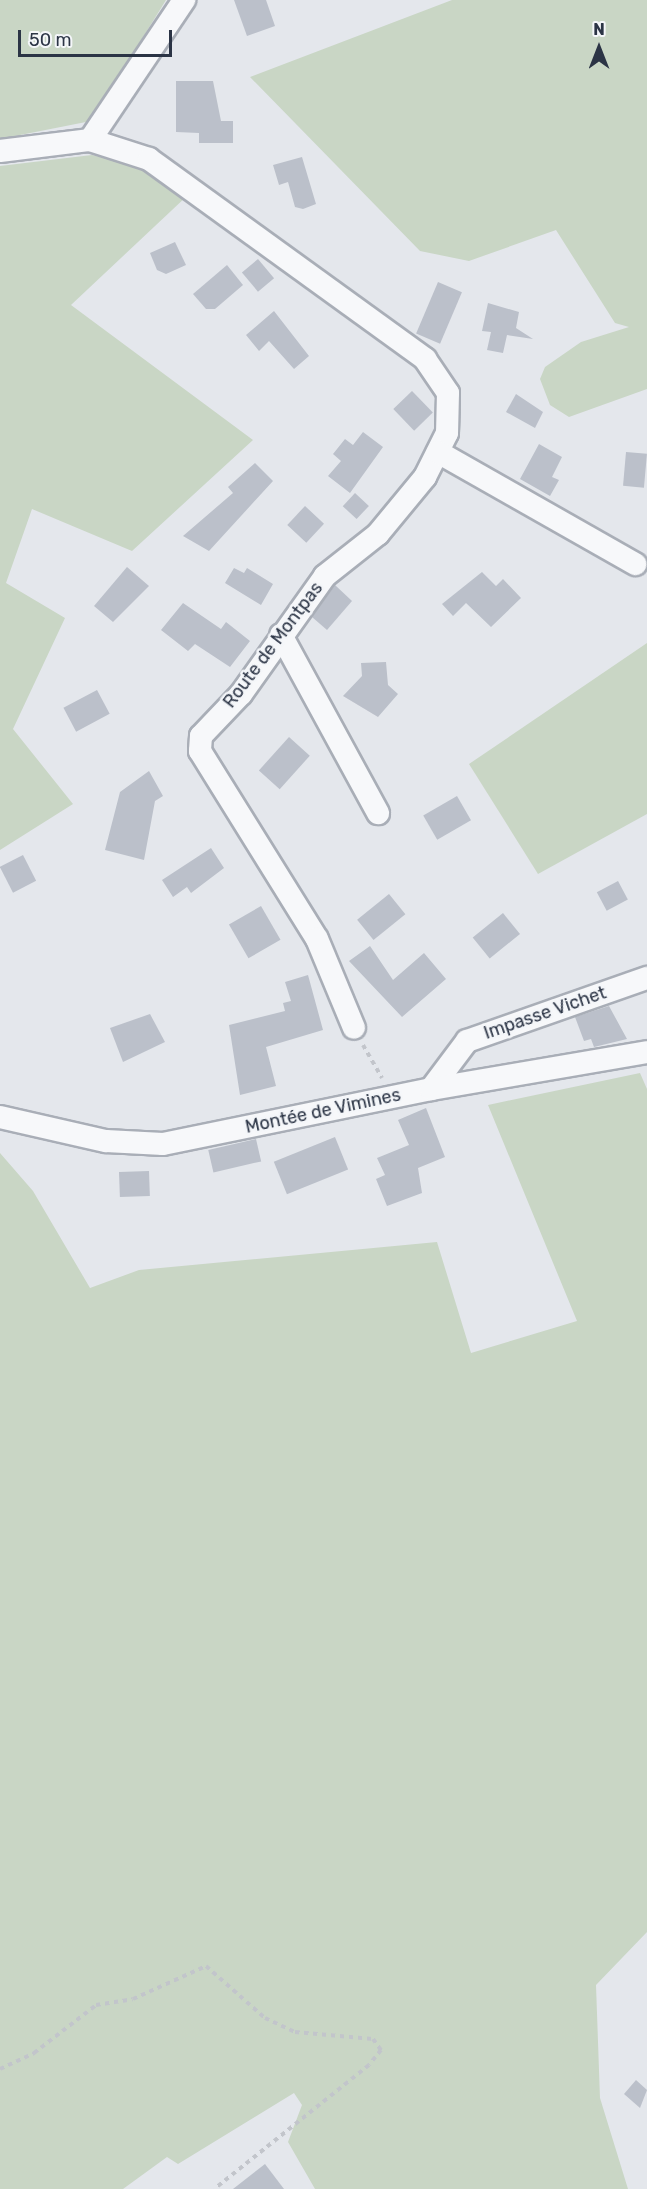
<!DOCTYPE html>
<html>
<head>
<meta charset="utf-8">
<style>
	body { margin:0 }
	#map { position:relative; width:647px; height:2189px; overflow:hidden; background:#e4e7ec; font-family:Rubik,sans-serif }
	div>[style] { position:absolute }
	.green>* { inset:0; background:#c9d6c5 }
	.building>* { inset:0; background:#bbc0ca; transform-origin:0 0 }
	.path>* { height:4px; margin-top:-2px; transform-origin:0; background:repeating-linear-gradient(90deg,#c2c5cb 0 4.5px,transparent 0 9px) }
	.roads { filter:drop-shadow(2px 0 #a9aeb7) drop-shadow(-2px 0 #a9aeb7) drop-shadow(0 2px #a9aeb7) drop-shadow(0 -2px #a9aeb7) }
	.minor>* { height:22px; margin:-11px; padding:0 11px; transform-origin:11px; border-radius:11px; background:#f7f8fa }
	span { translate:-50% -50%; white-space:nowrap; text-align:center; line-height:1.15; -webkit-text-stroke:5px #f4f6f9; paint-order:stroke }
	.street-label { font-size:18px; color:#2b3445 }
	.north { position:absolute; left:569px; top:18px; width:60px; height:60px; -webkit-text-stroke:4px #f4f6f9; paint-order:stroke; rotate:0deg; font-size:16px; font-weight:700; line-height:24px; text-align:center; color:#2b3445 }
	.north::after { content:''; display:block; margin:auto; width:21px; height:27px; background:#2b3445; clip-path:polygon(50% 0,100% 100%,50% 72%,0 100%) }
	.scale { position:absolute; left:18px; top:30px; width:154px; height:27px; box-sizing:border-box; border:3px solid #2b3445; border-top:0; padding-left:8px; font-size:18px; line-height:21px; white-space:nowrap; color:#2b3445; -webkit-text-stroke:4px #f4f6f9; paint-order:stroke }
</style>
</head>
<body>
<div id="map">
	<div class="green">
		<i style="clip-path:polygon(0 0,166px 0,91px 121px,0 139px)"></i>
		<i style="clip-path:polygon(452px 0,647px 0,647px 389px,569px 417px,550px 405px,540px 379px,545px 367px,581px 342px,629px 327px,615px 323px,556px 230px,469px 261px,420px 251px,250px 77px)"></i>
		<i style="clip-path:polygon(92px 155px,138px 166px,188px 195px,71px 305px,253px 440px,132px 551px,32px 509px,6px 583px,65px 618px,13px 729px,73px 804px,0 850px,0 166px)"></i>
		<i style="clip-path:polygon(647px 643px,647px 814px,538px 874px,469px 764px)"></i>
		<i style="clip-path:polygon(640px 1073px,647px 1089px,647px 1932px,596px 1985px,600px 2098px,628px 2189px,315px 2189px,288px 2142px,302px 2105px,294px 2093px,178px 2164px,167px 2157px,123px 2189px,0 2189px,0 1153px,33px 1191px,90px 1288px,139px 1270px,437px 1242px,471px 1353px,577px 1321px,488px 1105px)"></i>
	</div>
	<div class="building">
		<i style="clip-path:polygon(234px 0,266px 0,275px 26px,247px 36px)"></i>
		<i style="clip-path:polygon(176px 81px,213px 81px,221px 121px,233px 121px,233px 143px,199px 143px,199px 133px,176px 132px)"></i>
		<i style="clip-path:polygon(302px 157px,316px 204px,303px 209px,295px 207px,288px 182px,279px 185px,273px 165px)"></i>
		<i style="clip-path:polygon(175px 242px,186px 265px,166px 274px,157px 270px,150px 253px)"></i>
		<i style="left:258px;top:259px;width:25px;height:21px;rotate:50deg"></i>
		<i style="clip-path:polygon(227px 265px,243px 285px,215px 309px,206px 309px,193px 294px)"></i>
		<i style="left:438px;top:282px;width:26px;height:56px;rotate:23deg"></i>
		<i style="clip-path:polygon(488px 303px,519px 312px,516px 328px,533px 339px,507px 335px,503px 353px,487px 350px,491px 332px,482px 331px)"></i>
		<i style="clip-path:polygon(274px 311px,309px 356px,294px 369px,269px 341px,259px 351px,246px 335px)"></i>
		<i style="left:412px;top:391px;width:30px;height:26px;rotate:46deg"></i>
		<i style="clip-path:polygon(516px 394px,543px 412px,535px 428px,506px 412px)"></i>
		<i style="clip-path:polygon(363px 432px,383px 447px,350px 493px,328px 476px,341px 461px,333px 454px,345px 439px,353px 445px)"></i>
		<i style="clip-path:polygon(539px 444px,562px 457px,552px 477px,559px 480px,550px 496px,520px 479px)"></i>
		<i style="left:626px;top:452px;width:21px;height:34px;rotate:5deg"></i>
		<i style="clip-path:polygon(255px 463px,273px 481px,209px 551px,183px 536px,233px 493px,228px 487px)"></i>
		<i style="left:355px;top:493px;width:19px;height:18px;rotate:43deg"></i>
		<i style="left:305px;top:506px;width:26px;height:26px;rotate:43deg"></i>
		<i style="clip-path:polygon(127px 567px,149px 586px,113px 622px,94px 606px)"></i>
		<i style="clip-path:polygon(234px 568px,244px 573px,247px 568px,273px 584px,261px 605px,225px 583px)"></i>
		<i style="clip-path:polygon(482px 572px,496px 586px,503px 579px,521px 598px,491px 627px,466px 603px,453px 616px,442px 604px)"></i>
		<i style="clip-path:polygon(335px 585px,352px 601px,327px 630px,312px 617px)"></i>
		<i style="clip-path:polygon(183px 603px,221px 629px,226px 622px,250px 641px,230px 667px,195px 644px,188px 651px,161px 630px)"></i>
		<i style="clip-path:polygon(386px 662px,388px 685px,398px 694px,378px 717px,343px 696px,362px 676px,361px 663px)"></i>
		<i style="left:97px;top:690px;width:27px;height:38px;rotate:62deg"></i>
		<i style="left:289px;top:737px;width:28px;height:45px;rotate:42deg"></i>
		<i style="clip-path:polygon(149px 771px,163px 796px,155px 801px,144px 860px,105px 850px,120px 792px)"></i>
		<i style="left:457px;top:796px;width:28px;height:39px;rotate:60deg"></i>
		<i style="clip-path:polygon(211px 848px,224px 868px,191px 893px,187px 887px,173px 897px,162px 880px)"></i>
		<i style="left:23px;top:855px;width:29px;height:26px;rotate:63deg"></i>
		<i style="left:618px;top:881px;width:21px;height:24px;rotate:62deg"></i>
		<i style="left:389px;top:894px;width:26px;height:41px;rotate:51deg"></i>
		<i style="left:261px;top:906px;width:39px;height:37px;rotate:60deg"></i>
		<i style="left:503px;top:913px;width:27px;height:39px;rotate:51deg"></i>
		<i style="clip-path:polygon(370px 946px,393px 980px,424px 953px,446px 979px,402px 1017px,349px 961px)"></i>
		<i style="clip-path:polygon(308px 975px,323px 1030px,266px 1047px,276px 1086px,240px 1095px,229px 1025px,285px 1011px,283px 1003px,291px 1001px,285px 982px)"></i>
		<i style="clip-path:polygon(609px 1006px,627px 1039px,594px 1047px,591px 1039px,584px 1041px,575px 1017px)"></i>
		<i style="clip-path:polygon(150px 1014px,165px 1042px,123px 1062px,110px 1028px)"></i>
		<i style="clip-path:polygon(426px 1108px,445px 1157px,418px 1168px,422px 1193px,387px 1206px,376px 1179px,385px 1175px,377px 1158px,409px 1145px,398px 1120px)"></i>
		<i style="left:335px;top:1137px;width:35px;height:66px;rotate:68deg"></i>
		<i style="left:256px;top:1139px;width:23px;height:49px;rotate:77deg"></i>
		<i style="left:149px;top:1171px;width:25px;height:30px;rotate:88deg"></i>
		<i style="clip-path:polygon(636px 2080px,647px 2090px,640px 2108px,624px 2094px)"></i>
		<i style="clip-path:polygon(265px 2164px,284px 2189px,233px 2189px)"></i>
	</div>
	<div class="path">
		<i style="left:363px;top:1045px;width:38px;rotate:60deg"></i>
		<i style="left:0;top:2069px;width:38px;rotate:-25deg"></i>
		<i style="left:34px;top:2053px;width:78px;rotate:-37.7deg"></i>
		<i style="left:96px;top:2005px;width:37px;rotate:-9deg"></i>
		<i style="left:133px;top:1999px;width:80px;rotate:-24.3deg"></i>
		<i style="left:206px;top:1966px;width:79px;rotate:41.4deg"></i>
		<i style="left:265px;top:2018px;width:33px;rotate:25deg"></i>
		<i style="left:295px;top:2032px;width:78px;rotate:5.1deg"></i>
		<i style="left:373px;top:2039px;width:14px;rotate:54deg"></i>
		<i style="left:381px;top:2050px;width:19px;rotate:129deg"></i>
		<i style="left:369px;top:2065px;width:198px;rotate:141.3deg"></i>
	</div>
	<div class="roads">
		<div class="minor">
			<i style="left:90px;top:140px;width:169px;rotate:-56.1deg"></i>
			<i style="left:0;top:151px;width:91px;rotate:-7deg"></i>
			<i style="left:90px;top:140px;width:62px;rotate:17.9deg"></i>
			<i style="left:149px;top:159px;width:341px;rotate:35.9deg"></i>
			<i style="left:425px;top:359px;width:41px;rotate:55.9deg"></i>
			<i style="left:448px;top:393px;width:40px;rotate:91.4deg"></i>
			<i style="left:447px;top:433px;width:49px;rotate:116.6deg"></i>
			<i style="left:425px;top:477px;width:74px;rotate:129.5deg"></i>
			<i style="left:378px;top:534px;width:68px;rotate:141.6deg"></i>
			<i style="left:325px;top:576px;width:145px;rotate:125.4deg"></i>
			<i style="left:241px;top:694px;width:58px;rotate:133.6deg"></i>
			<i style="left:201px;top:736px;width:15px;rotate:94deg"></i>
			<i style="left:200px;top:751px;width:221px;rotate:58.1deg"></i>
			<i style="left:317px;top:939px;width:96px;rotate:67.4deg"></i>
			<i style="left:438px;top:452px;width:227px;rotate:29.6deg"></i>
			<i style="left:281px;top:635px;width:203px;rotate:61.4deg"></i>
			<i style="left:431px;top:1089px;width:60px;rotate:-53.1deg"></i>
			<i style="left:467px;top:1041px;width:191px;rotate:-19.3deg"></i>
			<i style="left:0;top:1117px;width:109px;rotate:12.8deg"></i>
			<i style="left:106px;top:1141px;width:57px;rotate:3deg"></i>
			<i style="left:163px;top:1144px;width:274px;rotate:-11.6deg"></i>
			<i style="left:431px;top:1089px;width:219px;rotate:-9.7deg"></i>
		</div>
	</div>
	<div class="street-label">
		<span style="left:273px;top:645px;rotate:-53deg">Route de Montpas</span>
		<span style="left:545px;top:1013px;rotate:-19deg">Impasse Vichet</span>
		<span style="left:323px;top:1111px;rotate:-12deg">Montée de Vimines</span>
	</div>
	<div class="north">N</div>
	<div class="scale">50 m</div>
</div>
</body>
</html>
